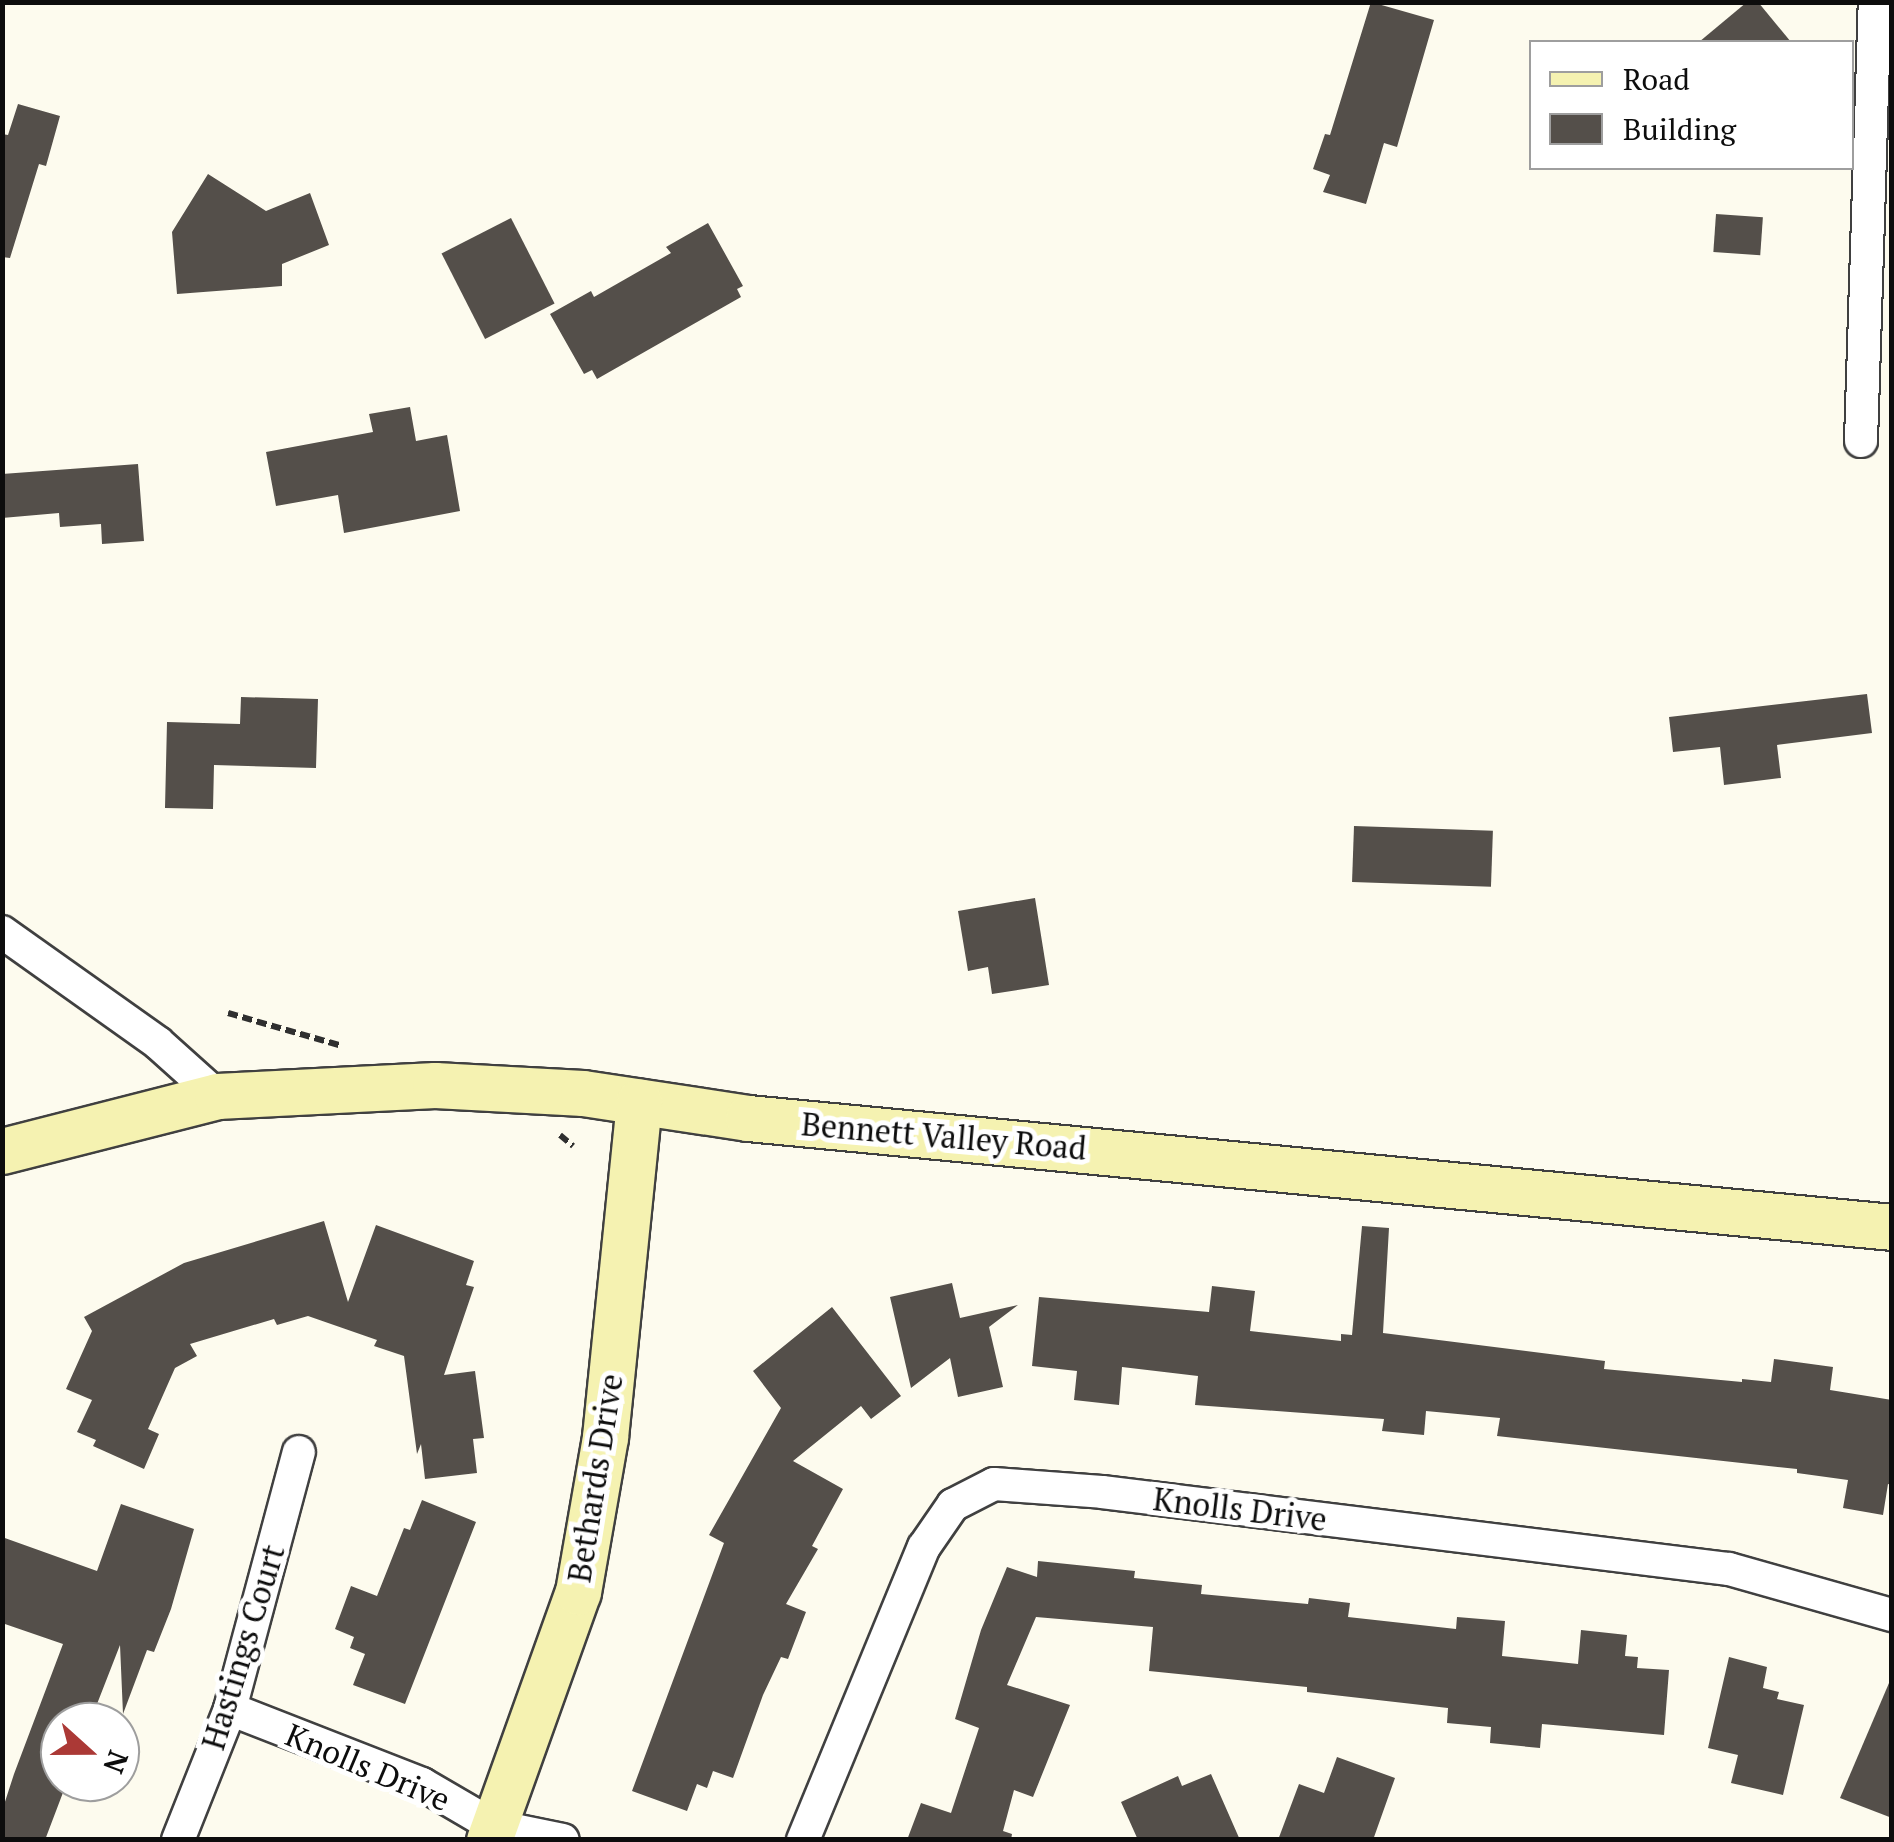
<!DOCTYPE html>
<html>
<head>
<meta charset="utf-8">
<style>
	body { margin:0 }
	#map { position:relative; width:1894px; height:1842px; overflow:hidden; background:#fdfbee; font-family:"PT Serif",serif }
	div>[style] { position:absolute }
	.building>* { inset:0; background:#544f4a; transform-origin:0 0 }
	.path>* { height:6px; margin-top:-3px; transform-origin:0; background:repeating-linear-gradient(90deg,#2f2f2f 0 10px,transparent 0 15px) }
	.roads { filter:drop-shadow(2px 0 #404040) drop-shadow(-2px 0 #404040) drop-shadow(0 2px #404040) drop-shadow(0 -2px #404040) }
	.street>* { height:32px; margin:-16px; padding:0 16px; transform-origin:16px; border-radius:16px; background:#fff }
	.secondary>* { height:45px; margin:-22.5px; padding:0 22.5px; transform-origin:22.5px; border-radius:22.5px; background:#f5f2b1 }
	span { translate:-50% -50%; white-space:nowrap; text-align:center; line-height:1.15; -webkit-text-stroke:10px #fff; paint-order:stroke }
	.street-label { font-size:32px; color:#0d0d0d }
	.frame { position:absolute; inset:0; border:5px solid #0d0d0d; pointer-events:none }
	.legend { position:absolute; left:1529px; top:40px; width:325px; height:130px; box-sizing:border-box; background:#fff; border:2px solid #9e9e9e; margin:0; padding:12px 18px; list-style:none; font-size:30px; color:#0d0d0d }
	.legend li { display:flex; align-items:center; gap:20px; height:50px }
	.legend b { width:50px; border:2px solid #9e9e9e }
	.north { position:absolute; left:40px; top:1702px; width:100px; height:100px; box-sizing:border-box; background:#fff; border:2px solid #9e9e9e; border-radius:50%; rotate:111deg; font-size:28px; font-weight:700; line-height:40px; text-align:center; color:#0d0d0d }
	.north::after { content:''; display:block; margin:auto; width:35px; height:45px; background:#ab3936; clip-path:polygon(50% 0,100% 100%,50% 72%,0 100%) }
</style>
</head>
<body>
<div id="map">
	<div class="building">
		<i style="clip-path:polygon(1371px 2px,1434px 20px,1397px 147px,1384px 143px,1366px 204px,1323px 192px,1330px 175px,1313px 169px,1325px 134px,1330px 135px)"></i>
		<i style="clip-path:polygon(1747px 2px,1758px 2px,1791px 42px,1699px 42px)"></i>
		<i style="clip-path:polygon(18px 104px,60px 116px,46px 166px,39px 164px,10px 258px,2px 257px,2px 134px,8px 135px)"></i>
		<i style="clip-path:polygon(208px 174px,266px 211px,310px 193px,329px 245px,282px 264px,282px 286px,177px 294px,172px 232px)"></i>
		<i style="left:1716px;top:214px;width:47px;height:38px;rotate:4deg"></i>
		<i style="left:511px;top:218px;width:96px;height:78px;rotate:63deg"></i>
		<i style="clip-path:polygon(708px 223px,743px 286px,737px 289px,741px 297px,597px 379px,592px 370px,584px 374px,550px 314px,591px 291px,594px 297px,671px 253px,666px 247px)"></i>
		<i style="clip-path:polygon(410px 407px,416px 441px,447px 435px,460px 511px,344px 533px,338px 495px,276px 506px,266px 452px,373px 432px,369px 414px)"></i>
		<i style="clip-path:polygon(138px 464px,144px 541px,102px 544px,101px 524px,60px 527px,59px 513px,2px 518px,2px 474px)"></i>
		<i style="clip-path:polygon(1867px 694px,1872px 733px,1777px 745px,1781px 778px,1724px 785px,1720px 747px,1673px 752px,1669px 717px)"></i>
		<i style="clip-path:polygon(241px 697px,318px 699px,316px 768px,214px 765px,213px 809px,165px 808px,167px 722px,240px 724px)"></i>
		<i style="left:1354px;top:826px;width:139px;height:56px;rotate:2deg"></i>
		<i style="clip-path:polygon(1035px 898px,1049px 985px,992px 994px,988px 967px,968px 971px,958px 911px)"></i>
		<i style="clip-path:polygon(324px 1221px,348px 1302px,376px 1225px,474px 1261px,466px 1285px,474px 1287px,444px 1375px,475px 1371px,484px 1438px,473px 1439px,477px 1473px,425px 1479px,421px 1444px,417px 1454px,404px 1356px,374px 1346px,377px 1340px,308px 1316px,277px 1325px,274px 1319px,190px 1344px,197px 1356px,175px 1368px,148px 1429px,159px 1434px,144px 1469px,93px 1446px,96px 1440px,77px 1432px,92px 1400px,66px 1389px,92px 1331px,84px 1317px,184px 1263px)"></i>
		<i style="clip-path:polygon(1362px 1226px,1389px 1228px,1383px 1333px,1605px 1361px,1604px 1369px,1742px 1382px,1742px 1379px,1771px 1382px,1774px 1359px,1833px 1367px,1830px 1390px,1892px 1400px,1892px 1485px,1888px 1484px,1883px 1515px,1843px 1508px,1848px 1480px,1797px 1473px,1797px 1469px,1497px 1436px,1500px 1418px,1426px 1411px,1424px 1435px,1382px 1431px,1384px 1419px,1195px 1405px,1198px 1376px,1122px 1367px,1119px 1405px,1074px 1400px,1077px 1371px,1032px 1366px,1039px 1297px,1209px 1312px,1212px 1286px,1255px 1291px,1250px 1331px,1341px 1341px,1341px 1334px,1352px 1335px)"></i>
		<i style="clip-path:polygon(952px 1283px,960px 1318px,1018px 1305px,989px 1327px,1003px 1387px,958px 1397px,950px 1358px,911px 1388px,890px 1297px)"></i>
		<i style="clip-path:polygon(832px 1307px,901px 1396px,871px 1419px,861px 1406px,793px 1461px,843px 1489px,812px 1546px,818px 1549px,786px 1604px,806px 1612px,788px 1659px,781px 1657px,763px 1695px,733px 1778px,713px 1771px,707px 1788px,697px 1784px,687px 1811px,632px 1791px,724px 1543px,709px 1535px,781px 1408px,753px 1371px)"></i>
		<i style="clip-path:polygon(422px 1500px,476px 1522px,405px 1704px,353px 1685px,365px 1654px,350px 1648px,354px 1637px,335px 1629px,351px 1586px,377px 1596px,404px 1528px,410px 1530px)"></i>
		<i style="clip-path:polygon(121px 1504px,194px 1529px,171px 1609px,154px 1652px,147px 1650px,123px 1714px,120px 1645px,90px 1722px,60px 1722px,60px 1782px,67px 1782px,45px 1840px,2px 1840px,2px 1811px,14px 1774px,63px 1644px,2px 1623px,2px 1537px,97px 1571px)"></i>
		<i style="clip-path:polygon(1038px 1561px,1135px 1571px,1134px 1578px,1202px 1585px,1201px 1594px,1308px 1604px,1309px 1598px,1350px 1603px,1348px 1617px,1456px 1629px,1457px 1617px,1505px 1621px,1502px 1656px,1578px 1664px,1581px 1630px,1627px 1635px,1625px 1656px,1638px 1657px,1637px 1668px,1669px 1670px,1664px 1735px,1542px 1724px,1540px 1748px,1490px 1743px,1491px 1727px,1447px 1723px,1448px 1708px,1307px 1692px,1307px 1687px,1149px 1671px,1153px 1627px,1036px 1617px,1007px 1685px,1070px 1705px,1033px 1797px,1014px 1790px,1003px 1831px,1012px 1834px,1011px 1840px,907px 1840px,921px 1803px,951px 1813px,979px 1728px,955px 1719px,981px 1630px,1007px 1567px,1037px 1577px)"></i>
		<i style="clip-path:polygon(1729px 1657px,1767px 1667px,1763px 1688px,1779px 1692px,1777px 1699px,1804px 1705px,1783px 1795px,1731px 1783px,1738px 1755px,1708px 1748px)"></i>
		<i style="clip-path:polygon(1889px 1683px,1892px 1684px,1892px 1818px,1840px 1798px)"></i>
		<i style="clip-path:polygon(1337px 1757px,1395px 1778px,1373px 1840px,1278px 1840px,1299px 1784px,1324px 1793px)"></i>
		<i style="clip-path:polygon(1211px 1774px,1240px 1840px,1138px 1840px,1121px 1802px,1178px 1776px,1182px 1786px)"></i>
	</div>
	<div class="path">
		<i style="left:228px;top:1013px;width:119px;rotate:16.1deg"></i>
		<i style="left:560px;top:1135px;width:17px;rotate:40deg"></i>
	</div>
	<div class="roads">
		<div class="street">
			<i style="left:1861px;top:441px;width:439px;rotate:-88.2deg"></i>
			<i style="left:2px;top:932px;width:191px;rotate:35.4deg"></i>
			<i style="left:158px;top:1043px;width:79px;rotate:41.9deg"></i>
			<i style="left:230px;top:1709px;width:206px;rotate:21.3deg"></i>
			<i style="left:422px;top:1784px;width:83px;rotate:30.3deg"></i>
			<i style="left:494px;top:1826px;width:70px;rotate:11.5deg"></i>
			<i style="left:178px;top:1840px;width:141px;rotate:-68.3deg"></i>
			<i style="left:230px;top:1709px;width:266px;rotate:-75deg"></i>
			<i style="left:803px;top:1840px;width:317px;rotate:-67.6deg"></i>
			<i style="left:924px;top:1547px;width:51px;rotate:-55.4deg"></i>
			<i style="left:953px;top:1505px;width:46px;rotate:-27.1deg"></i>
			<i style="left:994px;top:1484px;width:108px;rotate:4.2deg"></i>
			<i style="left:1102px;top:1492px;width:632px;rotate:7deg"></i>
			<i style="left:1729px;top:1569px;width:169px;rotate:15.8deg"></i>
		</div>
		<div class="secondary">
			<i style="left:2px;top:1151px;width:222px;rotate:-14.3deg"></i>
			<i style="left:217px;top:1096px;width:218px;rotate:-2.9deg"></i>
			<i style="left:435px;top:1085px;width:148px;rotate:3.1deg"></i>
			<i style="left:583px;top:1093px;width:167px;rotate:8.6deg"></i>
			<i style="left:748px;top:1118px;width:1149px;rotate:5.44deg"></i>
			<i style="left:489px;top:1840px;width:263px;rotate:-70.3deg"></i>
			<i style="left:578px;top:1592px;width:157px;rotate:-80.1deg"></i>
			<i style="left:605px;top:1437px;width:337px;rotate:-84.2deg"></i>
		</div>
	</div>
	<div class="street-label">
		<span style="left:944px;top:1136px;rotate:5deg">Bennett Valley Road</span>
		<span style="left:595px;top:1478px;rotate:-81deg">Bethards Drive</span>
		<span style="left:1240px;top:1509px;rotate:7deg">Knolls Drive</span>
		<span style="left:243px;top:1647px;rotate:-73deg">Hastings Court</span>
		<span style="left:368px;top:1767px;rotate:23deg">Knolls Drive</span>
	</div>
	<div class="frame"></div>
	<ul class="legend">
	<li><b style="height:12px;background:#f5f2b1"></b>Road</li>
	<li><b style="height:28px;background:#544f4a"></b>Building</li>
	</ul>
	<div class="north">N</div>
</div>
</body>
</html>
